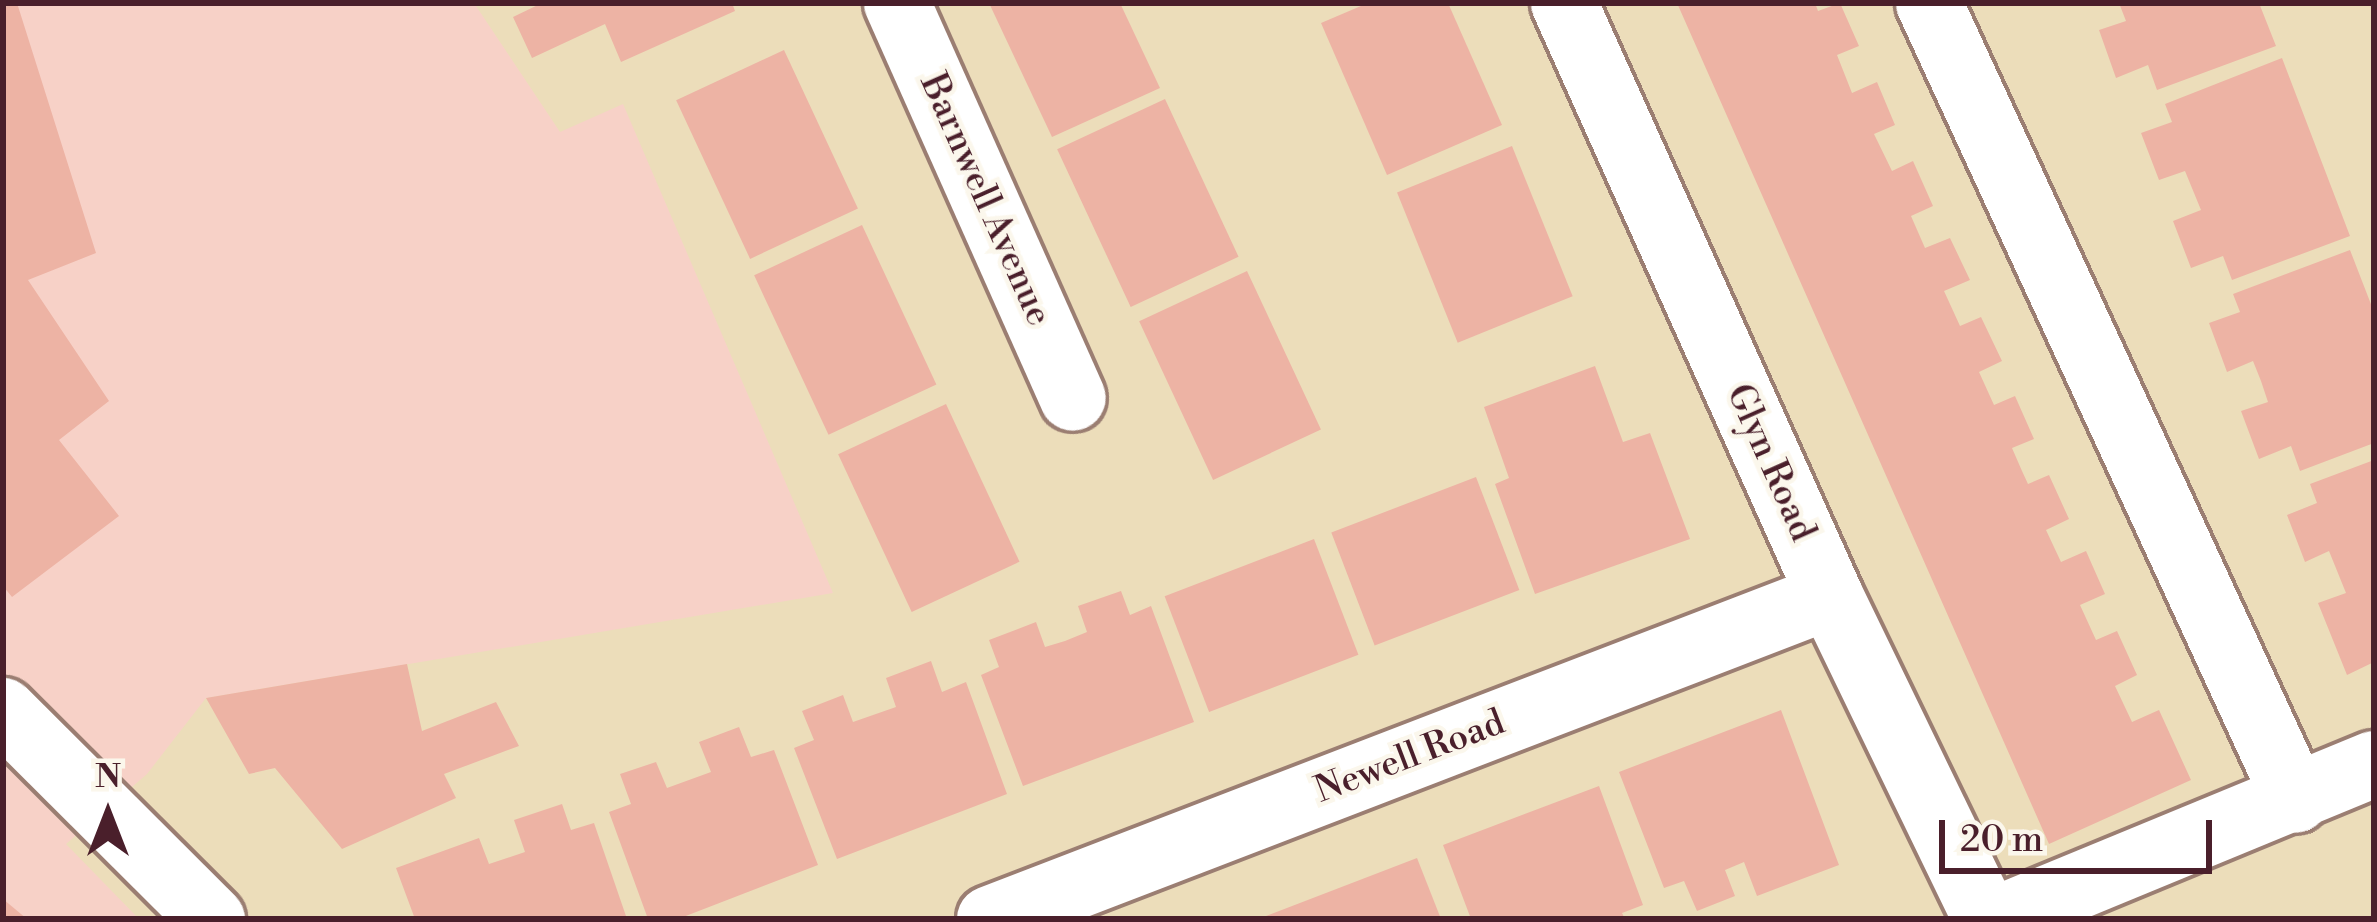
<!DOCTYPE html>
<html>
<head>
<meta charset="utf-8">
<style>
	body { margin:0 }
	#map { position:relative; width:2377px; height:922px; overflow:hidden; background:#ecddba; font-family:"Libre Bodoni",serif }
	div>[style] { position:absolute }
	.built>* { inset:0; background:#f7d1c7 }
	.building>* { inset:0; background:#edb3a4; transform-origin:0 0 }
	.roads { filter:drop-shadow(3px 0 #9b7e72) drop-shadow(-3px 0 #9b7e72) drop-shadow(0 3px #9b7e72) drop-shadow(0 -3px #9b7e72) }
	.minor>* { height:66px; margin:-33px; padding:0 33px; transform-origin:33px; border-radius:33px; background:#fff }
	.major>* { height:66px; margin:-33px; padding:0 33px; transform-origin:33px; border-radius:33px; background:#fff }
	span { translate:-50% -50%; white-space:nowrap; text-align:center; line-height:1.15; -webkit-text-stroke:9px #fbf7ec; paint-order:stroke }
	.street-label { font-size:36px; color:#4a1f2b }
	.frame { position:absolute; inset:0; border:6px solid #4a1f2b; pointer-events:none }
	.north { position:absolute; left:48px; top:754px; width:120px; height:120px; -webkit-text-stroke:9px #fbf7ec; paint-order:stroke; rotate:0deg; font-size:33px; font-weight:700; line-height:48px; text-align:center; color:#4a1f2b }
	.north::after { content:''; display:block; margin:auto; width:42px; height:54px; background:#4a1f2b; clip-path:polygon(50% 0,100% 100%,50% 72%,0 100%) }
	.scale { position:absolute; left:1939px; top:820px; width:273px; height:54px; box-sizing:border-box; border:6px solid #4a1f2b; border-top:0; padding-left:15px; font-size:36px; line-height:42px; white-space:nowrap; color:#4a1f2b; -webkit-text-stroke:9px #fbf7ec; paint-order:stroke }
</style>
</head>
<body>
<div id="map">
	<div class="built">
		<i style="clip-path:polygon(3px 3px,474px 3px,560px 132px,623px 104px,833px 593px,206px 698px,147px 774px,66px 844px,139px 919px,3px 919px)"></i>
	</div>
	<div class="building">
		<i style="clip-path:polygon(3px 3px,17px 3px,96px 253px,28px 280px,109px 401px,59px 440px,119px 516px,12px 597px,3px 586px)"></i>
		<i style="clip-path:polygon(542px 3px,732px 3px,735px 11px,621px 62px,605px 24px,532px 58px,513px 17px)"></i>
		<i style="clip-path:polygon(989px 3px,1120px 3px,1160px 88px,1052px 137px)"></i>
		<i style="clip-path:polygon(1368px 3px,1448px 3px,1502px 125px,1387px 175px,1321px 23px)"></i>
		<i style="clip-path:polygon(1677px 3px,1815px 3px,1818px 11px,1840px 3px,1859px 46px,1837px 55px,1852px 93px,1877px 82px,1895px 125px,1874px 134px,1892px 171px,1913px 161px,1933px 206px,1911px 216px,1925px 248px,1950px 238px,1970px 280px,1944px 291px,1960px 326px,1981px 317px,2002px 361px,1979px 372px,1994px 405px,2015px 396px,2034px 439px,2012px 448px,2022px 471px,2028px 484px,2049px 475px,2069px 519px,2046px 530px,2061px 562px,2086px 551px,2105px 594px,2080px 605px,2096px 640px,2117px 631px,2137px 675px,2115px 686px,2132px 722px,2159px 710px,2191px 780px,2049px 844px)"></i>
		<i style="clip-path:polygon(2119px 3px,2259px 3px,2276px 46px,2157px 90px,2148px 65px,2116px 78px,2099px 30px,2126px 21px)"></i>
		<i style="left:784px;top:50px;width:175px;height:119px;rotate:65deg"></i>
		<i style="clip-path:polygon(2282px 58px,2350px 236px,2232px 280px,2223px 256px,2191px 268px,2173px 221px,2201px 210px,2185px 171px,2159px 180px,2141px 133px,2172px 122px,2165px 104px)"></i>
		<i style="left:1165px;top:99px;width:174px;height:119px;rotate:65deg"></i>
		<i style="left:1512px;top:146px;width:162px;height:124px;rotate:68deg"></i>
		<i style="left:862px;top:225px;width:176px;height:119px;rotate:65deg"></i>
		<i style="clip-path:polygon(2350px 250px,2374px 312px,2374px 443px,2300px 471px,2291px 446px,2259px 459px,2241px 411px,2268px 402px,2261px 381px,2253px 361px,2227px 372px,2209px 323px,2240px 312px,2233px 294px)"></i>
		<i style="left:1247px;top:271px;width:175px;height:119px;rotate:65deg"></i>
		<i style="clip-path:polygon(1595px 366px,1623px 442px,1650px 433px,1690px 539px,1535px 594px,1495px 484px,1509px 478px,1484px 407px)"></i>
		<i style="left:946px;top:404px;width:174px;height:119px;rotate:65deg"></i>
		<i style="clip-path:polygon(2374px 460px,2374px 662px,2347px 675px,2318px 603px,2346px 593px,2329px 551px,2305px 562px,2287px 515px,2317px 503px,2310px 484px)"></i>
		<i style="left:1476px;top:477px;width:121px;height:155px;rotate:69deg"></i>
		<i style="left:1314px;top:539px;width:124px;height:160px;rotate:69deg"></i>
		<i style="clip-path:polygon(1121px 591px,1130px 615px,1151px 606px,1194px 722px,1023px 786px,981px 675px,999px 667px,989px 640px,1036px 622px,1045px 647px,1065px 641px,1087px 632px,1078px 606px)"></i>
		<i style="clip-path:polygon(931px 661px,942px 692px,966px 682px,1007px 794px,837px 859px,794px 748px,814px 740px,802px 711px,843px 695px,853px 722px,896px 707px,886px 678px)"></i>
		<i style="clip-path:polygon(407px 664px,422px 731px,496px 702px,519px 746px,444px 774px,456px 798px,342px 849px,275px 768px,249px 774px,206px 698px)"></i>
		<i style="clip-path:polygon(1781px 710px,1839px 865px,1757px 896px,1744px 862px,1725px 870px,1735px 896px,1697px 911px,1684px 881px,1664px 888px,1619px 772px)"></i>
		<i style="clip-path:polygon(739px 727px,751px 757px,774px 750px,818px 865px,678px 919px,648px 919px,609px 812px,631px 804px,620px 774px,656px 762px,667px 788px,711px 772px,699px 742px)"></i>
		<i style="clip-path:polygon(1599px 786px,1643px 905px,1622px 913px,1625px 919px,1471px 919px,1443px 845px)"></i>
		<i style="clip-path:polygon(562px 804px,571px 830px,594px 823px,627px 919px,415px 919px,396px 868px,479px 838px,489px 864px,525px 852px,514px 820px)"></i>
		<i style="clip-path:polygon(1417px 858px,1441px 919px,1258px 919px)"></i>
		<i style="clip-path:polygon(3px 899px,27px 919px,3px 919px)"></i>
	</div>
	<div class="roads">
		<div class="minor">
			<i style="left:897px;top:3px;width:432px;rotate:66deg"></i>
			<i style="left:1564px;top:3px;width:650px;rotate:65.84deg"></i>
			<i style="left:1830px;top:596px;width:359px;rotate:64.2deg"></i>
			<i style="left:1929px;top:3px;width:877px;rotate:65.28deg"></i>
			<i style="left:990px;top:919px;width:900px;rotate:-21.03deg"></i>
			<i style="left:1998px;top:919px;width:407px;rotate:-22.4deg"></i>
		</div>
		<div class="major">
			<i style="left:3px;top:711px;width:295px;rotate:44.9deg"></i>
		</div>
	</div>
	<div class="street-label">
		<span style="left:985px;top:200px;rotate:66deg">Barnwell Avenue</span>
		<span style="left:1770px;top:463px;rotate:66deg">Glyn Road</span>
		<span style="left:1410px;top:757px;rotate:-21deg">Newell Road</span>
	</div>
	<div class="frame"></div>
	<div class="north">N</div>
	<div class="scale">20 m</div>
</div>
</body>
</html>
